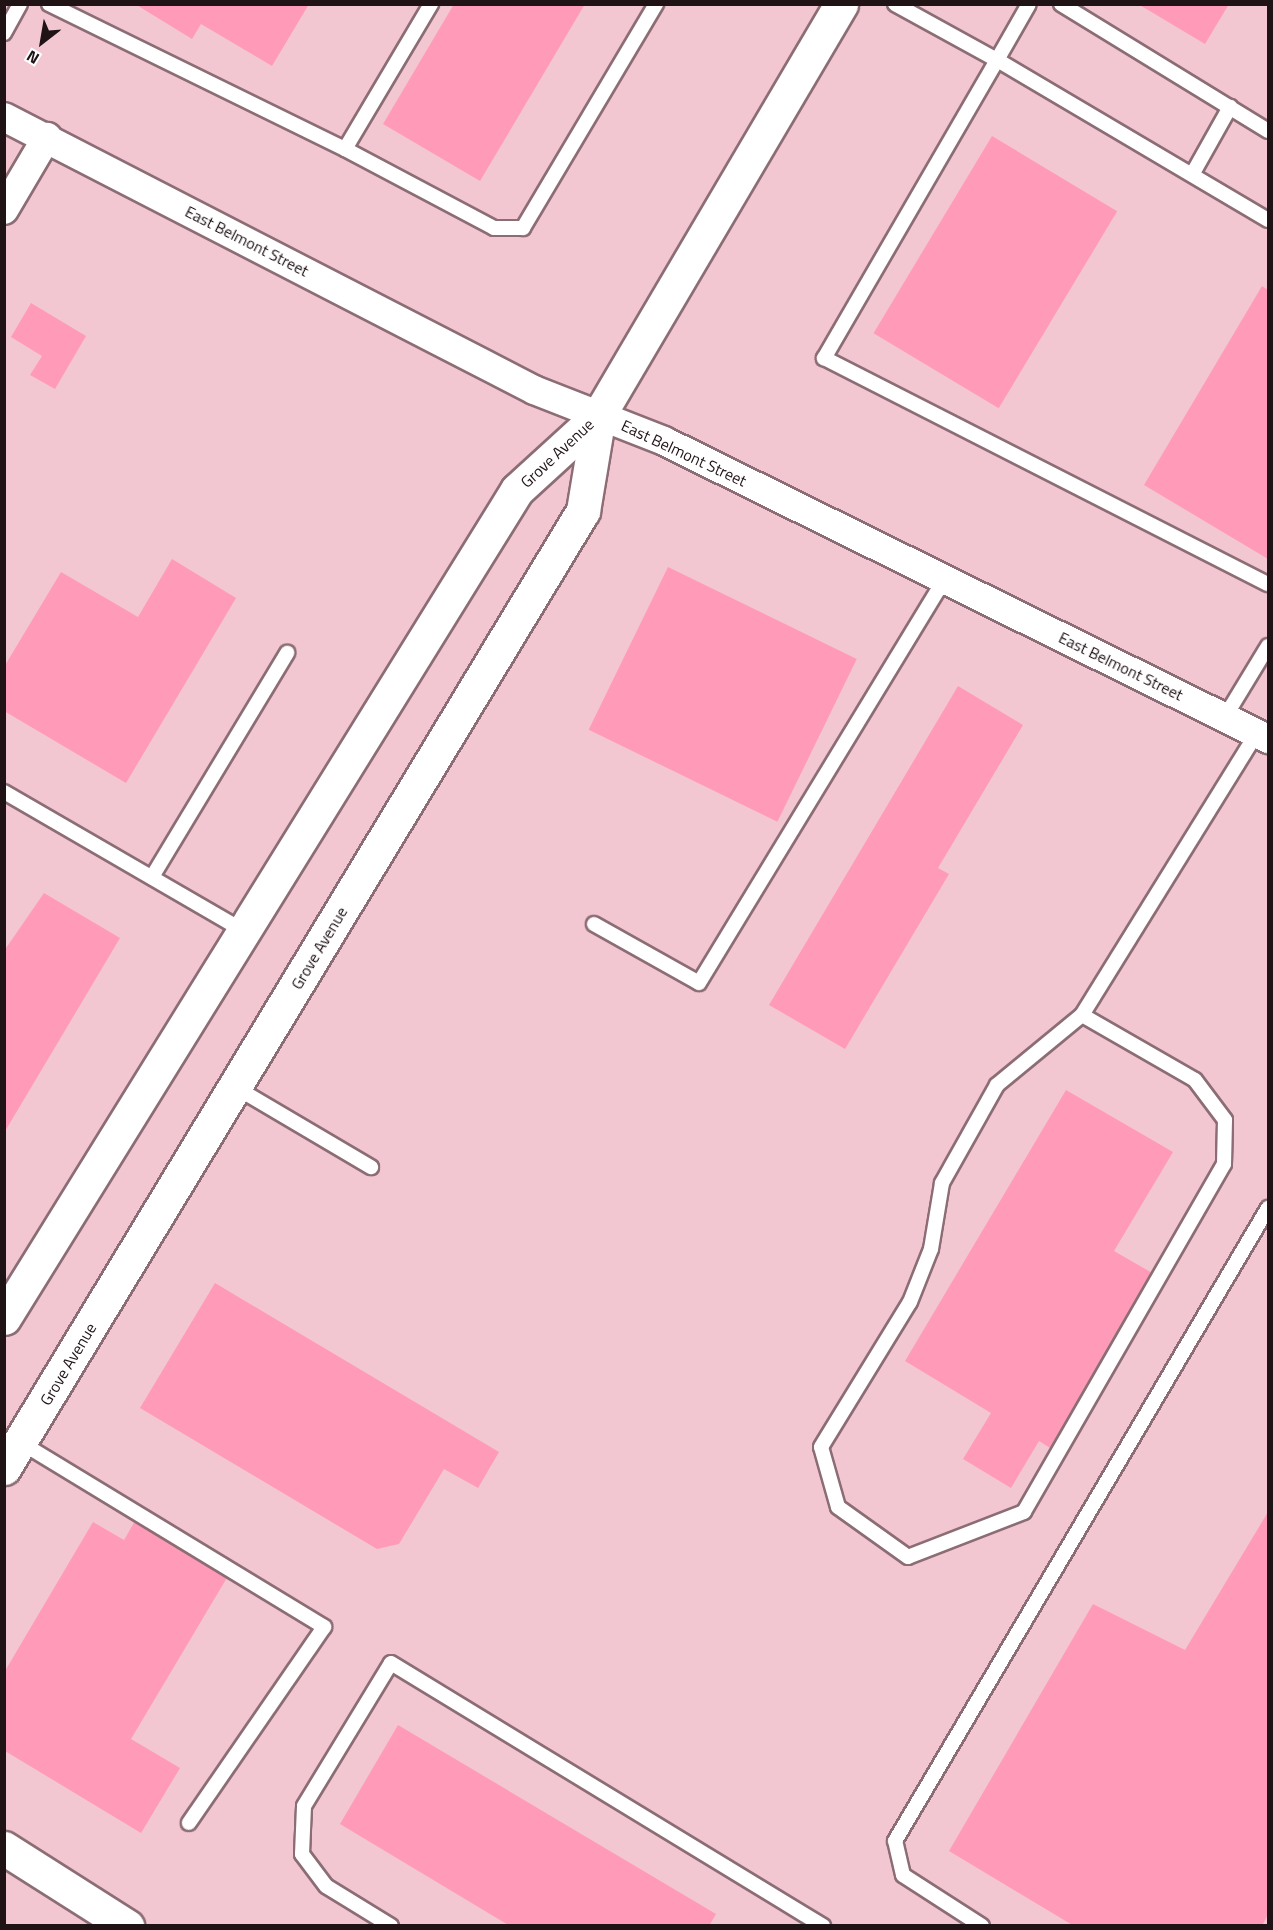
<!DOCTYPE html>
<html>
<head>
<meta charset="utf-8">
<style>
	body { margin:0 }
	#map { position:relative; width:1273px; height:1930px; overflow:hidden; background:#fdd8e1; font-family:"Titillium Web",sans-serif }
	div>[style] { position:absolute }
	.built>* { inset:0; background:#f3c7d2; transform-origin:0 0 }
	.building>* { inset:0; background:#ff9bb8; transform-origin:0 0 }
	.roads { filter:drop-shadow(2px 0 #8c6d75) drop-shadow(-2px 0 #8c6d75) drop-shadow(0 2px #8c6d75) drop-shadow(0 -2px #8c6d75) }
	.service>* { height:14px; margin:-7px; padding:0 7px; transform-origin:7px; border-radius:7px; background:#fff }
	.minor>* { height:28px; margin:-14px; padding:0 14px; transform-origin:14px; border-radius:14px; background:#fff }
	.secondary>* { height:33px; margin:-16.5px; padding:0 16.5px; transform-origin:16.5px; border-radius:16.5px; background:#fff }
	.primary>* { height:33px; margin:-16.5px; padding:0 16.5px; transform-origin:16.5px; border-radius:16.5px; background:#fff }
	span { translate:-50% -50%; white-space:nowrap; text-align:center; line-height:1.15; -webkit-text-stroke:4.5px #fff; paint-order:stroke }
	.street-label { font-size:16px; color:#1f1316 }
	.frame { position:absolute; inset:0; border:6px solid #1f1316; pointer-events:none }
	.north { position:absolute; left:12px; top:12px; width:60px; height:60px; -webkit-text-stroke:4px #fff; paint-order:stroke; rotate:211deg; font-size:16px; font-weight:700; line-height:24px; text-align:center; color:#1f1316 }
	.north::after { content:''; display:block; margin:auto; width:21px; height:27px; background:#1f1316; clip-path:polygon(50% 0,100% 100%,50% 72%,0 100%) }
</style>
</head>
<body>
<div id="map">
	<div class="built">
		<i style="left:5px;top:5px;width:1263px;height:1920px"></i>
	</div>
	<div class="building">
		<i style="clip-path:polygon(135px 4px,309px 4px,272px 66px,201px 24px,192px 39px)"></i>
		<i style="clip-path:polygon(454px 4px,585px 4px,480px 181px,383px 124px)"></i>
		<i style="clip-path:polygon(1138px 4px,1229px 4px,1205px 44px)"></i>
		<i style="left:992px;top:136px;width:146px;height:230px;rotate:31deg"></i>
		<i style="clip-path:polygon(1262px 286px,1268px 290px,1268px 559px,1144px 485px)"></i>
		<i style="clip-path:polygon(31px 303px,86px 336px,55px 389px,30px 375px,42px 356px,11px 337px)"></i>
		<i style="clip-path:polygon(172px 559px,236px 598px,126px 783px,4px 711px,4px 667px,61px 572px,138px 617px)"></i>
		<i style="left:668px;top:567px;width:210px;height:181px;rotate:26deg"></i>
		<i style="clip-path:polygon(958px 686px,1023px 725px,938px 868px,949px 874px,845px 1049px,769px 1005px)"></i>
		<i style="clip-path:polygon(44px 893px,120px 938px,4px 1133px,4px 951px)"></i>
		<i style="clip-path:polygon(1066px 1090px,1173px 1152px,1114px 1251px,1154px 1274px,1050px 1448px,1039px 1441px,1011px 1488px,963px 1459px,991px 1413px,905px 1361px)"></i>
		<i style="clip-path:polygon(215px 1283px,499px 1452px,478px 1488px,444px 1469px,399px 1544px,377px 1549px,140px 1408px)"></i>
		<i style="clip-path:polygon(1268px 1512px,1268px 1914px,1262px 1926px,1074px 1926px,949px 1851px,1093px 1604px,1185px 1650px)"></i>
		<i style="clip-path:polygon(135px 1521px,228px 1576px,131px 1739px,180px 1768px,141px 1833px,5px 1751px,5px 1671px,93px 1522px,124px 1540px)"></i>
		<i style="clip-path:polygon(398px 1725px,716px 1914px,709px 1926px,510px 1926px,340px 1824px)"></i>
	</div>
	<div class="roads">
		<div class="service">
			<i style="left:49px;top:4px;width:330px;rotate:26.1deg"></i>
			<i style="left:345px;top:149px;width:169px;rotate:-59.3deg"></i>
			<i style="left:895px;top:4px;width:116px;rotate:28.8deg"></i>
			<i style="left:997px;top:60px;width:64px;rotate:-60.3deg"></i>
			<i style="left:1061px;top:4px;width:243px;rotate:31.5deg"></i>
			<i style="left:4px;top:33px;width:33px;rotate:-61deg"></i>
			<i style="left:345px;top:149px;width:169px;rotate:27.9deg"></i>
			<i style="left:494px;top:228px;width:29px"></i>
			<i style="left:523px;top:228px;width:261px;rotate:-59.3deg"></i>
			<i style="left:1193px;top:173px;width:76px;rotate:-60.7deg"></i>
			<i style="left:1268px;top:220px;width:315px;rotate:-149.4deg"></i>
			<i style="left:997px;top:60px;width:345px;rotate:120.1deg"></i>
			<i style="left:824px;top:358px;width:498px;rotate:27deg"></i>
			<i style="left:1225px;top:717px;width:83px;rotate:-58.8deg"></i>
			<i style="left:4px;top:792px;width:277px;rotate:30.1deg"></i>
			<i style="left:152px;top:877px;width:262px;rotate:-58.9deg"></i>
			<i style="left:594px;top:924px;width:120px;rotate:29.3deg"></i>
			<i style="left:699px;top:983px;width:473px;rotate:-58.7deg"></i>
			<i style="left:1082px;top:1015px;width:130px;rotate:29.9deg"></i>
			<i style="left:1195px;top:1080px;width:50px;rotate:53.1deg"></i>
			<i style="left:1225px;top:1120px;width:44px;rotate:91.3deg"></i>
			<i style="left:1224px;top:1164px;width:401px;rotate:119.9deg"></i>
			<i style="left:1024px;top:1512px;width:124px;rotate:158.8deg"></i>
			<i style="left:908px;top:1557px;width:86px;rotate:-144.5deg"></i>
			<i style="left:838px;top:1507px;width:62px;rotate:-105.8deg"></i>
			<i style="left:821px;top:1447px;width:170px;rotate:-58.5deg"></i>
			<i style="left:910px;top:1302px;width:57px;rotate:-68.4deg"></i>
			<i style="left:931px;top:1249px;width:67px;rotate:-80.5deg"></i>
			<i style="left:942px;top:1183px;width:112px;rotate:-60.7deg"></i>
			<i style="left:997px;top:1085px;width:110px;rotate:-39.5deg"></i>
			<i style="left:1082px;top:1015px;width:332px;rotate:-58.2deg"></i>
			<i style="left:235px;top:1087px;width:158px;rotate:30.5deg"></i>
			<i style="left:20px;top:1442px;width:356px;rotate:31.3deg"></i>
			<i style="left:324px;top:1627px;width:238px;rotate:124.6deg"></i>
			<i style="left:391px;top:1926px;width:76px;rotate:-148.4deg"></i>
			<i style="left:326px;top:1886px;width:40px;rotate:-127deg"></i>
			<i style="left:302px;top:1854px;width:48px;rotate:-87.6deg"></i>
			<i style="left:304px;top:1806px;width:167px;rotate:-58.7deg"></i>
			<i style="left:391px;top:1663px;width:506px;rotate:31.33deg"></i>
			<i style="left:982px;top:1926px;width:94px;rotate:-147.2deg"></i>
			<i style="left:903px;top:1875px;width:35px;rotate:-103deg"></i>
			<i style="left:895px;top:1841px;width:735px;rotate:-59.49deg"></i>
		</div>
		<div class="minor">
			<i style="left:4px;top:117px;width:596px;rotate:27.25deg"></i>
			<i style="left:534px;top:390px;width:140px;rotate:21.4deg"></i>
			<i style="left:664px;top:441px;width:674px;rotate:26.26deg"></i>
			<i style="left:4px;top:210px;width:85px;rotate:-59.5deg"></i>
		</div>
		<div class="secondary">
			<i style="left:4px;top:1318px;width:974px;rotate:-58.22deg"></i>
			<i style="left:517px;top:490px;width:111px;rotate:-42.4deg"></i>
			<i style="left:599px;top:415px;width:477px;rotate:-59.5deg"></i>
			<i style="left:4px;top:1468px;width:1119px;rotate:-58.83deg"></i>
			<i style="left:583px;top:511px;width:97px;rotate:-80.5deg"></i>
		</div>
		<div class="primary">
			<i style="left:4px;top:1848px;width:146px;rotate:32.4deg"></i>
		</div>
	</div>
	<div class="street-label">
		<span style="left:247px;top:241px;rotate:27deg">East Belmont Street</span>
		<span style="left:557px;top:453px;rotate:-43deg">Grove Avenue</span>
		<span style="left:684px;top:453px;rotate:25deg">East Belmont Street</span>
		<span style="left:1121px;top:666px;rotate:26deg">East Belmont Street</span>
		<span style="left:319px;top:948px;rotate:-59deg">Grove Avenue</span>
		<span style="left:68px;top:1364px;rotate:-59deg">Grove Avenue</span>
	</div>
	<div class="frame"></div>
	<div class="north">N</div>
</div>
</body>
</html>
